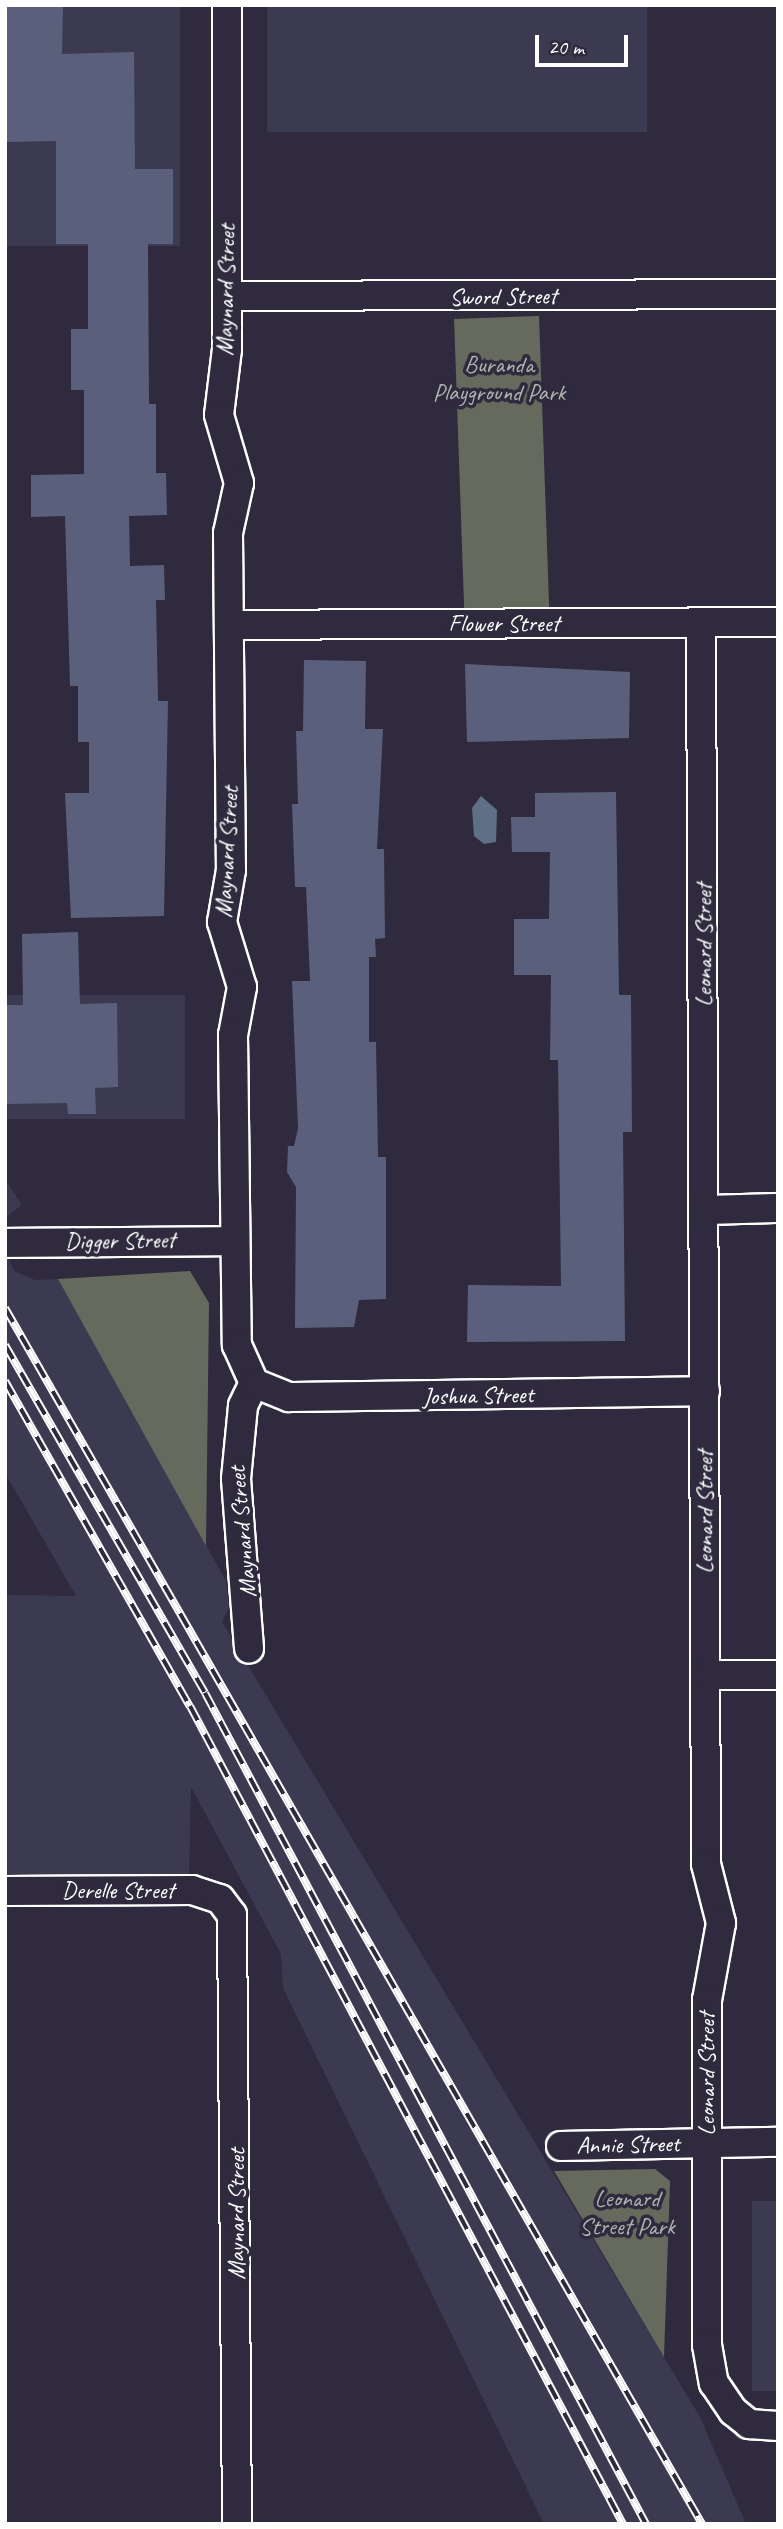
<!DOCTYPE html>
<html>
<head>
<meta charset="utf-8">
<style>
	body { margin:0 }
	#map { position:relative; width:783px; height:2529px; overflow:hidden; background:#2f2a3d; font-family:Caveat,sans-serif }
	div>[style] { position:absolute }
	.built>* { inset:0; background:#3c3a50; transform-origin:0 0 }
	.green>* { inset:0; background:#666a5d; transform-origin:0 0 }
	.water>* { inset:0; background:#5f6f86 }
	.building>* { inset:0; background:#5a607c }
	.roads { filter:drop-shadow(2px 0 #fff) drop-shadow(-2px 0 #fff) drop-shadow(0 2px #fff) drop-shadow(0 -2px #fff) }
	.minor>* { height:28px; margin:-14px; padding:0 14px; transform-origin:14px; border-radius:14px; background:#2f2a3d }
	.rail>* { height:8px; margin-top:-4px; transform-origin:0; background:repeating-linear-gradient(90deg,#2f2a3d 0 16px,#fff 0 32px); box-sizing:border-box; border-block:2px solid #fff }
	span { translate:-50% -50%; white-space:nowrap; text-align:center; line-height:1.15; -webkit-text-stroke:7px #2f2a3d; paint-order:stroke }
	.street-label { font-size:24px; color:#fff }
	.park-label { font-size:24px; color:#b2b4ae }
	.frame { position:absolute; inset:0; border:7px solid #fff; pointer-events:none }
	.scale { position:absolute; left:535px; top:35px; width:93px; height:32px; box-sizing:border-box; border:4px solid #fff; border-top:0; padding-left:9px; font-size:21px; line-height:24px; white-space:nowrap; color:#fff; -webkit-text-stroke:5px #2f2a3d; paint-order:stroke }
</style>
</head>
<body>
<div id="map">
	<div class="built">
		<i style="left:5px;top:5px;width:175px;height:241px"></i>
		<i style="left:267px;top:5px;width:380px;height:127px"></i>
		<i style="left:185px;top:995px;width:124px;height:180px;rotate:90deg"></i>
		<i style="clip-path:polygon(5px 1179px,22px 1205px,5px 1218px)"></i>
		<i style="clip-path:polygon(5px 1249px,14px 1271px,35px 1280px,58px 1279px,226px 1581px,229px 1607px,222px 1622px,700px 2417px,746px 2524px,544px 2524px,283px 1988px,281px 1954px,191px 1787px,189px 1877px,5px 1876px,5px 1595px,76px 1596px,5px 1473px)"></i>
		<i style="left:778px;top:2201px;width:190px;height:26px;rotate:90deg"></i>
	</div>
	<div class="green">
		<i style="left:539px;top:316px;width:295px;height:85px;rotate:88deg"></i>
		<i style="clip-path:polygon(190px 1271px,209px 1303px,206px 1546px,58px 1279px)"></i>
		<i style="clip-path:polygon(655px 2169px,670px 2181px,664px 2357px,554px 2171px)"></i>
	</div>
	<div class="water">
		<i style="clip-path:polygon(481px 796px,497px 810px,496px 842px,484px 844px,474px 836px,472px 808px)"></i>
	</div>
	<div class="building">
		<i style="clip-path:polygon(5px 5px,63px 5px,62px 54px,134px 52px,135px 169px,173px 169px,173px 244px,148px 244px,149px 404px,156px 404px,156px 473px,166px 473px,167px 515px,129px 516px,130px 566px,164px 565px,165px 600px,156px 600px,158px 701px,168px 701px,164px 916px,71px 918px,65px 793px,89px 793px,89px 742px,78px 742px,78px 686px,70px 686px,65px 516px,31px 517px,31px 475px,84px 474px,84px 390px,71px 390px,71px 329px,88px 329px,88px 244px,56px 244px,56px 141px,5px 142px)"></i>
		<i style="clip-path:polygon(304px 660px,366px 661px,365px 729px,383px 729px,377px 849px,384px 849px,385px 938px,375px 939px,376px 957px,369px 957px,369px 1042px,376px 1042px,378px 1157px,386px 1157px,386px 1299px,359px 1300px,354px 1327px,295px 1328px,296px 1187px,287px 1172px,288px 1146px,294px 1146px,298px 1128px,292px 981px,310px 981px,306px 887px,295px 887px,292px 804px,298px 804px,296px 731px,303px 731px)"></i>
		<i style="clip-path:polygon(465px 664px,630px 672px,629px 738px,467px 742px)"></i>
		<i style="clip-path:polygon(616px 792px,619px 995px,631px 995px,632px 1132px,623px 1132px,625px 1341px,467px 1342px,468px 1285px,561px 1286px,558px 1060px,550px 1060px,551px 975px,514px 975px,514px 919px,549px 919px,550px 852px,512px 852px,511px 817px,535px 817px,535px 793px)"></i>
		<i style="clip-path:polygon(78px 932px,80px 1004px,117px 1003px,118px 1087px,95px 1088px,96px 1114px,68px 1114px,67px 1103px,5px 1104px,5px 1005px,23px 1005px,22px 934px)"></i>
	</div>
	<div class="roads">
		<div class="minor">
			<i style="left:227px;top:5px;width:344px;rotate:90deg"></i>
			<i style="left:227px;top:349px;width:66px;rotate:96.9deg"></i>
			<i style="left:219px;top:415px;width:71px;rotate:73.6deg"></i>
			<i style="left:239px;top:483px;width:51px;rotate:102.4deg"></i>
			<i style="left:228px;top:533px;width:337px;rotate:89.5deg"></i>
			<i style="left:231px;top:870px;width:53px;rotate:99.8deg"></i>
			<i style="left:222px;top:922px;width:68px;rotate:72.9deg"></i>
			<i style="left:242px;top:987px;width:49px;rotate:100.6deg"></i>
			<i style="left:233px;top:1035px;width:310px;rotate:89.3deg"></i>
			<i style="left:237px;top:1345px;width:42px;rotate:65.9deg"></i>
			<i style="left:254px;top:1383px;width:25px;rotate:116deg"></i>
			<i style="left:243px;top:1406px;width:73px;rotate:95.5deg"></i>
			<i style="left:236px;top:1479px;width:170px;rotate:85.6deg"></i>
			<i style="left:228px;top:296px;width:550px;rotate:-0.21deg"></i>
			<i style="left:701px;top:622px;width:1242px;rotate:89.77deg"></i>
			<i style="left:706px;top:1864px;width:61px;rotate:75.7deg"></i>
			<i style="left:721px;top:1923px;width:78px;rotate:100.3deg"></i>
			<i style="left:707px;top:2000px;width:345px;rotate:90deg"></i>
			<i style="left:707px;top:2345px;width:39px;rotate:80deg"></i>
			<i style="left:714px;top:2383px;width:34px;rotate:56deg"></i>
			<i style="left:733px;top:2411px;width:21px;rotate:39deg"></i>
			<i style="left:749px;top:2424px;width:29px;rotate:4deg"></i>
			<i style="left:230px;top:625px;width:548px;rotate:-0.31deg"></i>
			<i style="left:705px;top:1210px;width:73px;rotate:-1.6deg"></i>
			<i style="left:5px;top:1243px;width:229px;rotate:-0.5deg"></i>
			<i style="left:254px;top:1383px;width:38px;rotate:22deg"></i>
			<i style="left:289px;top:1397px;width:416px;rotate:-0.8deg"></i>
			<i style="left:707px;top:1675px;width:71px"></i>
			<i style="left:5px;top:1891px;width:187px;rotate:-0.3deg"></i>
			<i style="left:192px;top:1890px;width:29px;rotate:18deg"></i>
			<i style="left:220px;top:1899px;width:20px;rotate:53deg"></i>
			<i style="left:232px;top:1915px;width:609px;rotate:89.53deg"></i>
			<i style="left:561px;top:2146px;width:217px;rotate:-1.1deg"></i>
		</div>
	</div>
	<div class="rail">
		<i style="left:5px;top:1308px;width:1402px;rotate:60.18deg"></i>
		<i style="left:5px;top:1345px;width:401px;rotate:60.1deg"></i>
		<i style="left:205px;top:1693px;width:941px;rotate:62.05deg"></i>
		<i style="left:5px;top:1381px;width:374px;rotate:60.4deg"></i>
		<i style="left:190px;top:1706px;width:926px;rotate:62.11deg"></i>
	</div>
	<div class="street-label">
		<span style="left:226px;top:290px;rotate:-89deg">Maynard Street</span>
		<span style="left:503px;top:297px;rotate:-1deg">Sword Street</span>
		<span style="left:504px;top:624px">Flower Street</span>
		<span style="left:227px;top:852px;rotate:-87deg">Maynard Street</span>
		<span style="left:704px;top:945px;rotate:-90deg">Leonard Street</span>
		<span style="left:120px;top:1241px;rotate:-1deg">Digger Street</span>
		<span style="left:478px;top:1396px;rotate:-1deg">Joshua Street</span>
		<span style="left:705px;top:1512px;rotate:-90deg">Leonard Street</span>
		<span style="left:243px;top:1532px;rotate:-95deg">Maynard Street</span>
		<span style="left:118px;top:1891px">Derelle Street</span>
		<span style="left:707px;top:2074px;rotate:-90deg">Leonard Street</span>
		<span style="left:628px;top:2145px;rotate:-1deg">Annie Street</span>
		<span style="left:237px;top:2214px;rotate:-90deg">Maynard Street</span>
	</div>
	<div class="park-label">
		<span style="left:499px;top:379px">Buranda<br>Playground Park</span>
		<span style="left:627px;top:2213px">Leonard<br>Street Park</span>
	</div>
	<div class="frame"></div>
	<div class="scale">20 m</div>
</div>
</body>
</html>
